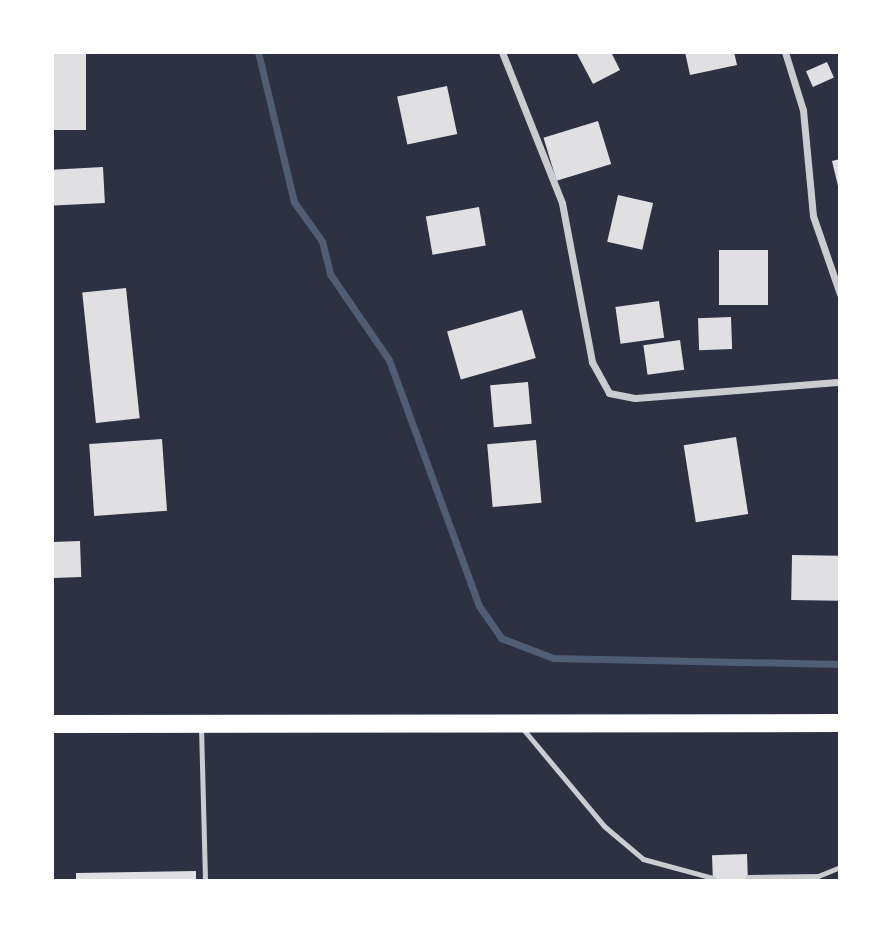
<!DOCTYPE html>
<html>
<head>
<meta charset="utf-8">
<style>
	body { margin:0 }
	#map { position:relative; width:892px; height:933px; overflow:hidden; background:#2d3142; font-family:Mulish,sans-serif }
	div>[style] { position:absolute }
	.stream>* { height:7px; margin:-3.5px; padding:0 3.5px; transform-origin:3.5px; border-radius:3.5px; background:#4f5d75 }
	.building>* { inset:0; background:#e0e0e3; transform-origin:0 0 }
	.service>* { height:5px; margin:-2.5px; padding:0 2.5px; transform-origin:2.5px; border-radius:2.5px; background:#caccd0 }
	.minor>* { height:7px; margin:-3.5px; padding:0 3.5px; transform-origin:3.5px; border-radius:3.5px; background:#caccd0 }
	.primary>* { height:18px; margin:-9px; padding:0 9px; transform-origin:9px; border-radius:9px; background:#fff }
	span { translate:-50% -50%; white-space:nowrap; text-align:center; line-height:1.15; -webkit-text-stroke:7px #fff; paint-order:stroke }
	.frame { position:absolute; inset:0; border:54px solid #fff; pointer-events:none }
</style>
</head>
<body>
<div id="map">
	<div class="stream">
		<i style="left:258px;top:52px;width:154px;rotate:76.5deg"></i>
		<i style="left:294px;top:202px;width:48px;rotate:54.3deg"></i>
		<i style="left:322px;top:241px;width:34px;rotate:76deg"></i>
		<i style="left:330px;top:274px;width:104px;rotate:55.5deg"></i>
		<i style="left:389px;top:360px;width:262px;rotate:69.9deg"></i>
		<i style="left:479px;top:606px;width:39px;rotate:55deg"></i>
		<i style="left:501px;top:638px;width:56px;rotate:21deg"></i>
		<i style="left:553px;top:658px;width:287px;rotate:1.2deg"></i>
	</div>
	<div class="building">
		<i style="left:52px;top:52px;width:34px;height:78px"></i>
		<i style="clip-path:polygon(576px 52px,611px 52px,620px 70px,593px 84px)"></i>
		<i style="clip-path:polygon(685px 52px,734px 52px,737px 65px,690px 75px)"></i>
		<i style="left:827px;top:62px;width:17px;height:23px;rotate:66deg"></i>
		<i style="left:447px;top:86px;width:49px;height:51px;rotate:78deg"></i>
		<i style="left:598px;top:121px;width:45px;height:57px;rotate:73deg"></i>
		<i style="clip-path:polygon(840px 159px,840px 186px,838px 186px,832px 161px)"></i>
		<i style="left:103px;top:167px;width:36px;height:51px;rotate:87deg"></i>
		<i style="left:618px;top:195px;width:36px;height:48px;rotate:13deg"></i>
		<i style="left:479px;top:207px;width:39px;height:54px;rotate:80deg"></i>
		<i style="left:719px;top:250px;width:49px;height:55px"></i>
		<i style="left:126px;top:288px;width:131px;height:44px;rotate:84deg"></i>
		<i style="left:659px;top:301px;width:37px;height:44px;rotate:82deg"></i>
		<i style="left:522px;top:310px;width:50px;height:78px;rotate:74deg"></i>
		<i style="left:731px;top:317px;width:32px;height:33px;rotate:88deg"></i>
		<i style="left:680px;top:340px;width:30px;height:37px;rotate:82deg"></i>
		<i style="left:528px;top:382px;width:42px;height:38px;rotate:85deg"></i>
		<i style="left:736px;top:437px;width:78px;height:53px;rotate:81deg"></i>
		<i style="left:162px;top:439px;width:72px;height:73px;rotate:86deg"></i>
		<i style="left:536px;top:440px;width:63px;height:49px;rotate:85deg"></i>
		<i style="left:80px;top:541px;width:36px;height:28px;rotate:88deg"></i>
		<i style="left:792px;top:555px;width:48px;height:45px;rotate:1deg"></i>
		<i style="left:747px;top:854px;width:26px;height:35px;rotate:88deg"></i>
		<i style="clip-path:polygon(196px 871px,196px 880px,76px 880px,76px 873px)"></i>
	</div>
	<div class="service">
		<i style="left:201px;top:727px;width:153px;rotate:88.5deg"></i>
		<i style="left:523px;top:729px;width:126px;rotate:50.1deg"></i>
		<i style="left:604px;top:826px;width:51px;rotate:40.2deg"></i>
		<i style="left:643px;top:859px;width:73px;rotate:15.2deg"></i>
		<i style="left:748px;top:877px;width:70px;rotate:-0.8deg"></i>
		<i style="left:818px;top:876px;width:24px;rotate:-22deg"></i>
	</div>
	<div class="minor">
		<i style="left:502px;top:52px;width:162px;rotate:68.3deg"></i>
		<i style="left:562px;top:203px;width:162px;rotate:79.3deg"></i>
		<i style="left:592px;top:362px;width:35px;rotate:61deg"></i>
		<i style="left:609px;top:393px;width:26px;rotate:11deg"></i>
		<i style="left:635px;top:398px;width:206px;rotate:-4.5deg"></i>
		<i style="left:785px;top:52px;width:61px;rotate:72.8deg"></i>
		<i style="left:803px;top:110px;width:106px;rotate:84.6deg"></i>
		<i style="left:813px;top:216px;width:83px;rotate:70.9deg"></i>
	</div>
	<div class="primary">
		<i style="left:52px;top:724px;width:788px;rotate:-0.07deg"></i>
	</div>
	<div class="frame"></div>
</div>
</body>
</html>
